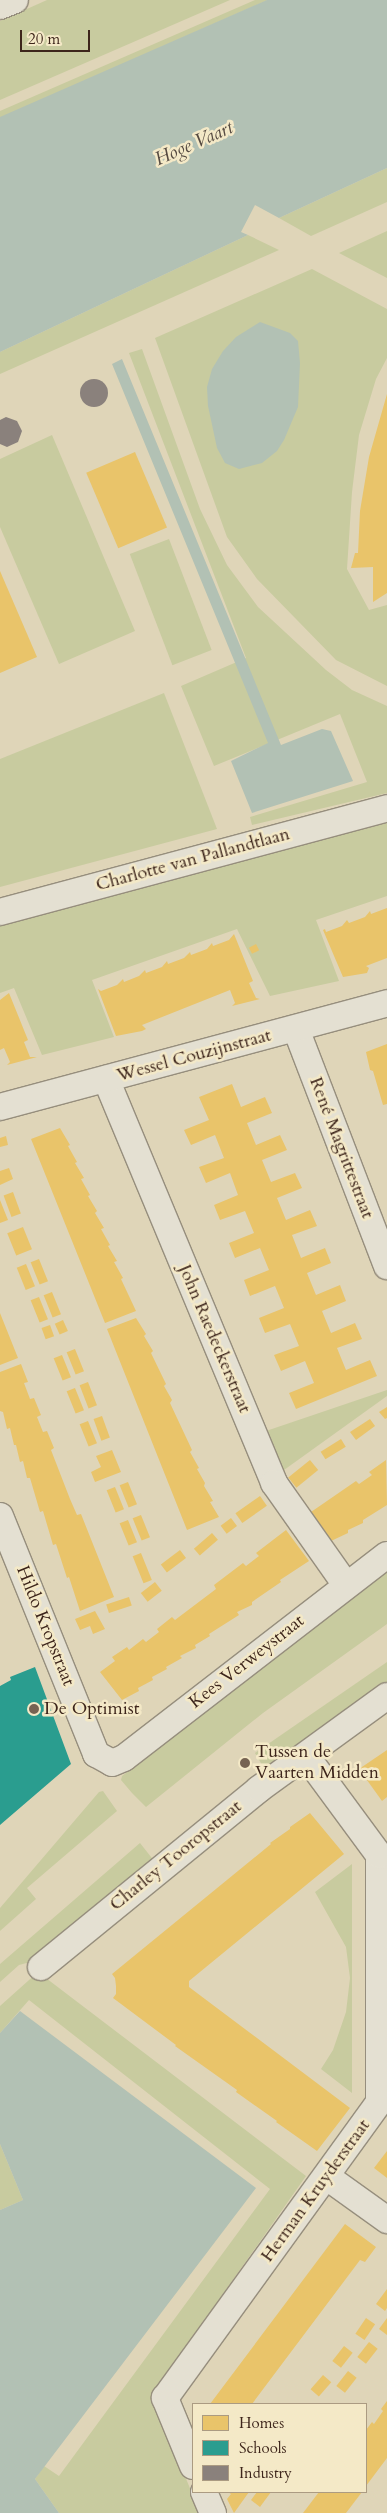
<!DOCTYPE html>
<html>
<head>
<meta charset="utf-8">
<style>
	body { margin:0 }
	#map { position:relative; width:387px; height:2513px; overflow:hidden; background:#dfd5b8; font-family:Cardo,serif }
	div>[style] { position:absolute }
	.green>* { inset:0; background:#c8cb9f; transform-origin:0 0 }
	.water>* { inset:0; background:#b2c1b4 }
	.homes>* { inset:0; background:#e9c46a; transform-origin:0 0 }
	.schools>* { inset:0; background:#2a9d8f }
	.industry>* { inset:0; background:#8a817c }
	.round { border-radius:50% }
	.roads { filter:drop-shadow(1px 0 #968e7d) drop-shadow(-1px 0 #968e7d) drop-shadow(0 1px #968e7d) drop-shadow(0 -1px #968e7d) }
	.minor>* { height:26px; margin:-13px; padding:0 13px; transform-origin:13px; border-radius:13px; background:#e4e0d2 }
	.dots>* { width:14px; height:14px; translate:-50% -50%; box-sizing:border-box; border:2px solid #f4e9c7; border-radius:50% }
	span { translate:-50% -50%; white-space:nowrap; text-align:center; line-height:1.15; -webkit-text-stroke:5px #f4e9c7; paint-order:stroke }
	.street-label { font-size:18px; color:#3d251b }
	.poi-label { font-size:18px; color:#3d251b }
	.left { translate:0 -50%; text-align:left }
	.water-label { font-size:19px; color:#554a41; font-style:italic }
	.legend { position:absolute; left:192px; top:2403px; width:175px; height:90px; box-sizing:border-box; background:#f4e9c7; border:1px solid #ab9b82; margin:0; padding:6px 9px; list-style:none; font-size:15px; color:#3d251b }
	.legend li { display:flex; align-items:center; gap:10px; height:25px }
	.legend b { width:25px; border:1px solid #ab9b82 }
	.scale { position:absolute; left:20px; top:30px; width:70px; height:22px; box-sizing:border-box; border:2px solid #3d251b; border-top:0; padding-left:6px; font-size:15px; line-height:18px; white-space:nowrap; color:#3d251b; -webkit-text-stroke:4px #f4e9c7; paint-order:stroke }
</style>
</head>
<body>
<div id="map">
	<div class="green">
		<i style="clip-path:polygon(47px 0,230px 0,0 100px,0 21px)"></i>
		<i style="clip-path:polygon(255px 0,268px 0,0 118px,0 111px)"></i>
		<i style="clip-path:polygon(387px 168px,387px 202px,311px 236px,279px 218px)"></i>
		<i style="clip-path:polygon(387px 231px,387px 278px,339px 253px)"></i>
		<i style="clip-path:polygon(248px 235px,279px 250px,0 374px,0 352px)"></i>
		<i style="clip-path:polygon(312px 269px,387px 309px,387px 358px,376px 379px,359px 435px,352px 492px,347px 569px,369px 610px,387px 605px,387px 686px,336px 660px,257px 579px,227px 537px,155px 338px)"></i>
		<i style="clip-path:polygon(142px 349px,200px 509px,227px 565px,258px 607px,326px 670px,352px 690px,387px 706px,387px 793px,252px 825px,250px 817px,367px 782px,340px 714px,214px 766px,181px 686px,246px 658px,129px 353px)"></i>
		<i style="clip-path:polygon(52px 435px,135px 631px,59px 664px,0 527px,0 459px)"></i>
		<i style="left:169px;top:539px;width:119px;height:42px;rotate:69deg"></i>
		<i style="clip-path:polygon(164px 693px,217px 829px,0 887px,0 759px)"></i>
		<i style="clip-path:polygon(387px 823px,387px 896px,316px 920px,339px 981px,270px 996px,237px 929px,92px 980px,114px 1037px,42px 1055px,14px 988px,0 993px,0 923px)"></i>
		<i style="clip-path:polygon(387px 1390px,387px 1396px,284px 1470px,266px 1431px)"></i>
		<i style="clip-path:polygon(387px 1568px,387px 1624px,263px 1713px,146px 1807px,132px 1793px,121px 1780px,122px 1776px)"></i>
		<i style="clip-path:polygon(387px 1662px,387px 1682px,265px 1770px,255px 1753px)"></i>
		<i style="clip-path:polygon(103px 1791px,117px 1811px,27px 1888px,36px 1899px,0 1931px,0 1908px,99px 1792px)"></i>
		<i style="clip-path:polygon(140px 1843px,155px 1862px,34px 1961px,19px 1965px,0 1982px,0 1964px)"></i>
		<i style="clip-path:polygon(352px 1864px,352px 2093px,321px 2069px,333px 2050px,346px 2012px,350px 1978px,346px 1947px,315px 1892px)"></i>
		<i style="clip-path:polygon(38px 1972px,306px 2176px,152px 2395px,200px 2513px,59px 2513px,35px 2479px,44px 2466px,59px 2476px,270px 2189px,29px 2000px,0 2033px,0 2006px)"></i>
		<i style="clip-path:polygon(0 2144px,23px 2200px,0 2210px)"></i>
	</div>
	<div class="water">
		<i style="clip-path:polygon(267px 0,387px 0,387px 168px,279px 218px,255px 205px,241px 232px,248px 235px,0 352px,0 117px)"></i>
		<i style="clip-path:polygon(260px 322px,290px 333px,298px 341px,300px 363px,298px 407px,284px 440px,277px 451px,262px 463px,239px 469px,225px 463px,217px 448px,208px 406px,207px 387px,212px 369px,223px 351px,236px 337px)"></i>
		<i style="clip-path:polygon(122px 359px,281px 745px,322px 729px,331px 731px,353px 781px,252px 813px,231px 761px,268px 743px,112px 364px)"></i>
		<i style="clip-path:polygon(20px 2011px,256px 2188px,35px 2479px,59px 2513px,0 2513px,0 2210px,23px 2200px,0 2144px,0 2033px)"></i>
	</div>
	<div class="homes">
		<i style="clip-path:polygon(387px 394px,387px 593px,373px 602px,373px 567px,351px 568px,355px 553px,358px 553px,360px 511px,369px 457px)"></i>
		<i style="left:135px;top:452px;width:82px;height:53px;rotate:67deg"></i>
		<i style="clip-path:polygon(0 571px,37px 657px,0 673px)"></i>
		<i style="clip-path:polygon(387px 908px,387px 958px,366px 966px,369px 968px,367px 973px,343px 977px,323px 930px,325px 929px,326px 932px,342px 926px,347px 920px,349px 923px,365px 917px,370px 911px,371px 914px)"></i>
		<i style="clip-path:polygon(234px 934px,253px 981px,249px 983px,256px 998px,260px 999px,232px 1006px,235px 1003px,230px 990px,142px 1025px,146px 1029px,142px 1031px,116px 1036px,98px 989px,101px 991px,117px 985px,123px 979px,124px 982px,139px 976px,145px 970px,146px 973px,162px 967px,167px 961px,168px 964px,184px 958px,190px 952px,191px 955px,207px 949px,212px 943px,213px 946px,229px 940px)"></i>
		<i style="left:256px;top:944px;width:7px;height:8px;rotate:63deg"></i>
		<i style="clip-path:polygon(9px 993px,28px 1040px,24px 1042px,30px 1057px,37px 1057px,7px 1065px,10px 1062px,4px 1048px,0 1050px,0 1000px)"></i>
		<i style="clip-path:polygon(387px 1044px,387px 1104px,383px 1105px,373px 1071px,370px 1070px,366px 1052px)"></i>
		<i style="clip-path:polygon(232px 1084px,241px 1107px,265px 1097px,272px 1113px,247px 1123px,256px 1145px,280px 1135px,287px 1150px,262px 1160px,271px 1182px,295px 1173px,302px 1188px,277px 1198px,286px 1220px,310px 1210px,317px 1226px,292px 1235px,301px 1258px,325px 1248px,331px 1263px,307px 1273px,316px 1295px,340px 1285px,346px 1301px,322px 1311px,331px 1333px,355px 1323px,362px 1339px,337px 1348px,346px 1370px,370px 1360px,377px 1376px,296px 1409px,289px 1393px,314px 1383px,305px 1361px,281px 1371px,274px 1355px,299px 1346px,290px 1324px,265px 1333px,259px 1318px,284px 1308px,275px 1286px,250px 1296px,244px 1280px,269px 1270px,260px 1248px,235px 1258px,229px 1243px,254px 1233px,245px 1211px,220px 1220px,214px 1205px,238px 1195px,230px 1173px,206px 1183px,199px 1167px,224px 1158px,215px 1135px,191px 1145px,184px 1130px,209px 1120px,199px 1097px)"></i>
		<i style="clip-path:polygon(60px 1128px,70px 1145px,68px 1146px,77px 1162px,75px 1163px,84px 1178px,81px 1179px,90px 1195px,88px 1196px,97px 1211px,95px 1213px,104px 1228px,101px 1229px,110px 1245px,108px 1246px,117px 1261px,114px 1262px,123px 1278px,121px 1279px,136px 1311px,105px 1323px,31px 1139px)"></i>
		<i style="clip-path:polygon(6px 1136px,8px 1145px,0 1147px,0 1138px)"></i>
		<i style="clip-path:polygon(9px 1168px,13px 1179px,0 1185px,0 1171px)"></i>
		<i style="left:13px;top:1192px;width:23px;height:10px;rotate:70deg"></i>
		<i style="clip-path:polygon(0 1200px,8px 1220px,0 1223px)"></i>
		<i style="left:23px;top:1227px;width:24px;height:17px;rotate:68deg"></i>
		<i style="left:39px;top:1259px;width:24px;height:9px;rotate:68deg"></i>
		<i style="left:26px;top:1264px;width:24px;height:10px;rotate:68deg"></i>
		<i style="left:52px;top:1292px;width:24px;height:9px;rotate:68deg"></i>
		<i style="left:39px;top:1297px;width:24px;height:9px;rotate:68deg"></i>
		<i style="clip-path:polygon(0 1313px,18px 1358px,0 1365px)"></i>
		<i style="clip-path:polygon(136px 1318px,146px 1334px,144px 1336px,153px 1351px,151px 1353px,166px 1384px,164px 1386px,172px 1400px,170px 1403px,192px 1450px,190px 1452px,199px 1468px,197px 1469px,205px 1483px,204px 1486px,213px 1501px,210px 1502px,219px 1517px,187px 1530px,107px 1329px)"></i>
		<i style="left:63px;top:1320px;width:12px;height:9px;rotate:66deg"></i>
		<i style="left:50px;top:1325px;width:12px;height:9px;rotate:70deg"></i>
		<i style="left:75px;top:1349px;width:24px;height:9px;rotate:68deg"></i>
		<i style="left:62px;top:1355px;width:24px;height:9px;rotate:68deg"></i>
		<i style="clip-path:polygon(21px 1364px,28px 1382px,24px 1383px,30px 1399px,34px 1398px,41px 1415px,37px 1417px,43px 1432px,47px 1431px,54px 1448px,51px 1450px,70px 1499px,77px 1515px,81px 1514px,114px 1597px,80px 1611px,69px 1577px,67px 1578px,56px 1544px,53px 1545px,43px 1511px,40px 1512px,30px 1478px,27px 1478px,23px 1461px,20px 1462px,16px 1445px,14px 1445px,10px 1428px,7px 1429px,3px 1412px,0 1411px,0 1372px)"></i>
		<i style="left:88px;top:1382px;width:25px;height:9px;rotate:69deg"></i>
		<i style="left:75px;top:1388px;width:24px;height:9px;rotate:68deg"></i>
		<i style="clip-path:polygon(387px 1407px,387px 1418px,385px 1419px,379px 1412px)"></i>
		<i style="left:102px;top:1416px;width:23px;height:9px;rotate:70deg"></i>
		<i style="clip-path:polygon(370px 1419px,375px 1426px,356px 1440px,350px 1432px)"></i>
		<i style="left:88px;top:1421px;width:24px;height:9px;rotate:68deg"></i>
		<i style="left:341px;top:1439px;width:9px;height:24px;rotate:58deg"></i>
		<i style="clip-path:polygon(112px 1450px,121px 1472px,95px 1482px,91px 1472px,101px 1467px,96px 1456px)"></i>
		<i style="left:310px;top:1460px;width:13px;height:28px;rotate:51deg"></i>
		<i style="clip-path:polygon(386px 1460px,387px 1505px,363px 1520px,363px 1523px,348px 1530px,348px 1533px,331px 1541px,311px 1512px,356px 1481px,359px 1484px,372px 1475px,369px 1472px)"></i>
		<i style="left:128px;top:1482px;width:24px;height:9px;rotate:68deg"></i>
		<i style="left:115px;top:1487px;width:24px;height:9px;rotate:68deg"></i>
		<i style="left:260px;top:1496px;width:12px;height:30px;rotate:55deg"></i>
		<i style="left:141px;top:1515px;width:24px;height:9px;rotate:68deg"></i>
		<i style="left:231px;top:1518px;width:10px;height:13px;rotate:53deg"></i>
		<i style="left:128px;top:1520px;width:24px;height:9px;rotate:68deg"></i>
		<i style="clip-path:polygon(286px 1530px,309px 1561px,280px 1580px,281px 1582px,252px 1602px,252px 1605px,237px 1612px,239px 1615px,209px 1634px,210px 1636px,195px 1645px,196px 1648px,180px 1656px,182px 1658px,166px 1667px,167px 1669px,152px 1677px,153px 1680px,138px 1688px,139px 1691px,122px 1700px,100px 1672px,115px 1661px,112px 1657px,127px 1647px,129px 1650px,143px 1639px,146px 1642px,159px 1632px,157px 1629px,172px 1617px,175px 1620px,216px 1589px,214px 1585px,243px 1563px,246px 1566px,259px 1556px,256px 1553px)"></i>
		<i style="left:212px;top:1533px;width:9px;height:24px;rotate:49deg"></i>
		<i style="left:180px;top:1550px;width:10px;height:24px;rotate:53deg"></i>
		<i style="left:141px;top:1553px;width:29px;height:9px;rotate:68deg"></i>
		<i style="left:155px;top:1582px;width:11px;height:18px;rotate:52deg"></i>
		<i style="left:129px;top:1597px;width:9px;height:24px;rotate:72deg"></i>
		<i style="clip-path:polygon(95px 1611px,105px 1629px,93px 1634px,90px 1626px,80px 1630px,75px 1619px)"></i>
		<i style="clip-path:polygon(387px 1750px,387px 1797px,382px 1801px,359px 1769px)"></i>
		<i style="clip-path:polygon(310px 1813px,344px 1854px,189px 1981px,189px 1987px,350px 2108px,317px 2151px,276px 2122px,277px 2121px,236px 2092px,237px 2090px,175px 2046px,176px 2045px,113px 1998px,116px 1994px,116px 1986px,115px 1978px,112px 1974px,271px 1844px,270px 1843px,290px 1829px,290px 1827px)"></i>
		<i style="clip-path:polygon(387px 2151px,387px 2178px,374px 2168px)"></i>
		<i style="clip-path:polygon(345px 2224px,376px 2247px,365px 2262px,360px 2260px,252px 2404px,210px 2404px)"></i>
		<i style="clip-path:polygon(387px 2289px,387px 2308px,385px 2311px,376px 2304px)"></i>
		<i style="left:366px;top:2318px;width:11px;height:19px;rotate:34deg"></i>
		<i style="clip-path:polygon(387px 2318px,387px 2335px,379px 2329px)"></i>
		<i style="left:369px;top:2342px;width:11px;height:19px;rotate:38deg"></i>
		<i style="left:344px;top:2346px;width:11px;height:19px;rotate:38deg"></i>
		<i style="left:348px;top:2371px;width:11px;height:19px;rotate:38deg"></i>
		<i style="left:323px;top:2375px;width:11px;height:19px;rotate:41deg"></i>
		<i style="clip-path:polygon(387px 2401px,387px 2458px,366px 2486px,366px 2430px,372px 2422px,374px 2424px,383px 2411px,381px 2409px)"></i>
		<i style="clip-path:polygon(228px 2492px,249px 2492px,234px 2513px,227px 2499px,231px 2494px)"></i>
		<i style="clip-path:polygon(257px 2492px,271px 2492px,260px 2507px,251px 2500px)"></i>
		<i style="clip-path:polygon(319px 2492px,362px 2492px,346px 2513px,303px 2513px)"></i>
	</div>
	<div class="schools">
		<i style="clip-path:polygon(35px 1667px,71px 1764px,0 1825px,0 1686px,11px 1680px,10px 1677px)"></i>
	</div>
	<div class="industry">
		<i class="round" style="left:80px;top:379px;width:28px;height:28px"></i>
		<i style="clip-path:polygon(6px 417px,17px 421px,22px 431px,18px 442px,7px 447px,0 444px,0 420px)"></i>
	</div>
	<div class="roads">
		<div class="minor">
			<i style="left:0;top:6px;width:16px;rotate:-22deg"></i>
			<i style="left:0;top:912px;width:401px;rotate:-15deg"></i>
			<i style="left:296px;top:1029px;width:254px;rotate:69deg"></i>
			<i style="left:106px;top:1079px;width:438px;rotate:67.4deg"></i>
			<i style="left:274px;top:1483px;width:125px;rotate:54.8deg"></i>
			<i style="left:0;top:1107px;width:401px;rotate:-15deg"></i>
			<i style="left:0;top:1516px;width:257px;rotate:68deg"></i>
			<i style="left:96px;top:1754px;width:18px;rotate:29deg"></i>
			<i style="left:112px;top:1763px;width:13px;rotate:-23deg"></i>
			<i style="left:124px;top:1758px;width:332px;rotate:-37.7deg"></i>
			<i style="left:41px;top:1967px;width:281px;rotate:-39.2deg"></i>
			<i style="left:259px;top:1789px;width:158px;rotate:-36deg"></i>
			<i style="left:327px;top:2177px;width:74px;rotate:35.6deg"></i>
			<i style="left:193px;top:2466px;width:74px;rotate:-112.4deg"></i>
			<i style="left:165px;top:2398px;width:365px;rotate:-54.1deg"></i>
			<i style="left:379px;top:2102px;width:247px;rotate:-90deg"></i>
			<i style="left:379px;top:1855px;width:123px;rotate:-126.4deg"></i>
			<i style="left:204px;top:2492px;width:23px;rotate:67deg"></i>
		</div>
	</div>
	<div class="dots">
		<i style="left:34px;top:1709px;background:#766352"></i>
		<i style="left:245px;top:1763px;background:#766352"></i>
	</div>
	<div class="street-label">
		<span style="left:193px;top:860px;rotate:-15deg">Charlotte van Pallandtlaan</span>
		<span style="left:194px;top:1056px;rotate:-15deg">Wessel Couzijnstraat</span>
		<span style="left:341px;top:1148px;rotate:69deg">René Magrittestraat</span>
		<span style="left:214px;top:1339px;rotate:67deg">John Raedeckerstraat</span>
		<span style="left:45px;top:1626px;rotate:68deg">Hildo Kropstraat</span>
		<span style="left:247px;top:1662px;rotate:-38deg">Kees Verweystraat</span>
		<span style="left:176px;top:1856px;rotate:-39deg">Charley Tooropstraat</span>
		<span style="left:316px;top:2191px;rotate:-54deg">Herman Kruyderstraat</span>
	</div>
	<div class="poi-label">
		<span class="left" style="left:44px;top:1709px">De Optimist</span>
		<span class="left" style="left:255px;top:1763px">Tussen de<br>Vaarten Midden</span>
	</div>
	<div class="water-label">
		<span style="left:194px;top:144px;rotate:-24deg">Hoge Vaart</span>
	</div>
	<ul class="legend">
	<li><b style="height:14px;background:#e9c46a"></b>Homes</li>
	<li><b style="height:14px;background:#2a9d8f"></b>Schools</li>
	<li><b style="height:14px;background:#8a817c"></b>Industry</li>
	</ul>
	<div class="scale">20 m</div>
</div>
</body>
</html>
